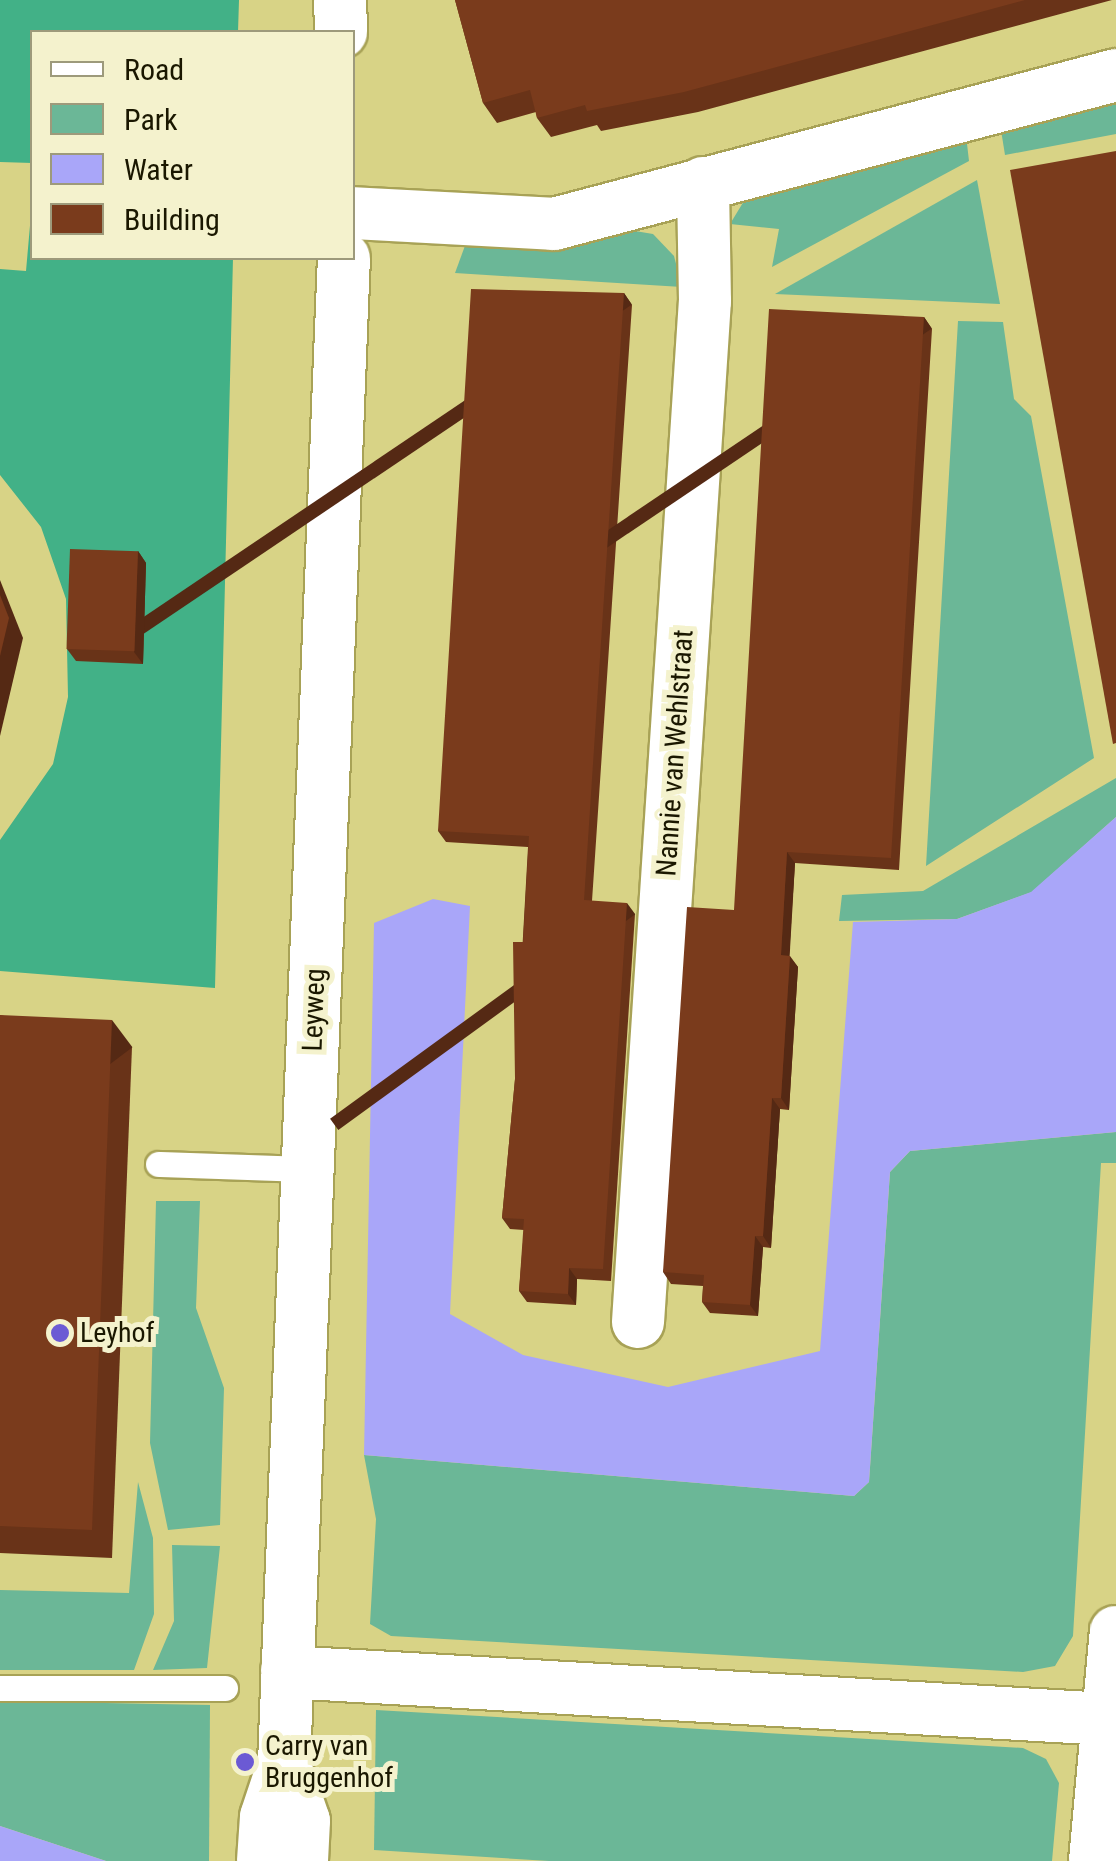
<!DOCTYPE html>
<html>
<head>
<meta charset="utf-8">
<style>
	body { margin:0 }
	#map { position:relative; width:1116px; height:1861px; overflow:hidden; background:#d8d386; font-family:"Roboto Condensed",sans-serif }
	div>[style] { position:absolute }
	.green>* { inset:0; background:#6bb797 }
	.forest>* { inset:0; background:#42b187 }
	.water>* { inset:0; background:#a9a6f9 }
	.roads { filter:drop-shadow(2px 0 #a8a256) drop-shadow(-2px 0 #a8a256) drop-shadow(0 2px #a8a256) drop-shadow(0 -2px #a8a256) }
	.service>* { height:25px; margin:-12.5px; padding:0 12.5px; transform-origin:12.5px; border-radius:12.5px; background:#fff }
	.minor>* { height:52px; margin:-26px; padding:0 26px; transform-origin:26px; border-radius:26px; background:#fff }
	.wall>* { inset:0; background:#693318 }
	.shaded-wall>* { inset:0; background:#552914; transform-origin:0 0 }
	.building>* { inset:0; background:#7a3b1c; transform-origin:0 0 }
	.dots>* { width:28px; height:28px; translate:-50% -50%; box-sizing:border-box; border:5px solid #f4f2cd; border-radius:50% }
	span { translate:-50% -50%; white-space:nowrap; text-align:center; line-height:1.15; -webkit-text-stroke:10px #f4f2cd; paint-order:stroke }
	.street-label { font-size:28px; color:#1a1700 }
	.poi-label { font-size:28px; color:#1a1700 }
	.left { translate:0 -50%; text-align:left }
	.legend { position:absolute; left:30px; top:30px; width:325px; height:230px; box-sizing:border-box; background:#f4f2cd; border:2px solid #9d9a7b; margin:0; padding:12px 18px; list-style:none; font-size:30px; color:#1a1700 }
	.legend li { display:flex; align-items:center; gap:20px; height:50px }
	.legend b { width:50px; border:2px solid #9d9a7b }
</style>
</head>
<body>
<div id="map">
	<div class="green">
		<i style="clip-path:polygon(1116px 92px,1116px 134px,1005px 155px,1001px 130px)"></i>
		<i style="clip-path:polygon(966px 135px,969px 161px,772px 267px,779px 229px,730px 224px,744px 201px,769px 186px)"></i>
		<i style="clip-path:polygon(977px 180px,1000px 304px,775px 294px)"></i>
		<i style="clip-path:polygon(617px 228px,653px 234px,674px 256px,682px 287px,455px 273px,466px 243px)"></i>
		<i style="clip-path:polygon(958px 321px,1003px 322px,1014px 399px,1031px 416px,1094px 758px,926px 866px)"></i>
		<i style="clip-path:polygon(1116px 778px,1116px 817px,1032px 892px,957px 919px,839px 921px,842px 895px,923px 891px)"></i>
		<i style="clip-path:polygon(1116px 1132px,1116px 1163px,1101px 1163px,1073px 1636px,1055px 1666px,1023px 1672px,391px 1636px,370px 1624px,376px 1519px,364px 1455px,854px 1496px,869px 1482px,890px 1172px,910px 1151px)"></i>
		<i style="clip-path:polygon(156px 1201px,200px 1201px,196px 1308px,224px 1388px,220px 1525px,168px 1530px,150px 1443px)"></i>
		<i style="clip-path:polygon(138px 1482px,153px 1538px,154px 1614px,134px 1670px,0 1670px,0 1590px,129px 1593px)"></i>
		<i style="clip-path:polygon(172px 1545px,220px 1546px,207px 1668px,153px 1670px,174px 1621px)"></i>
		<i style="clip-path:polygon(0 1701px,210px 1705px,209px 1861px,106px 1861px,0 1826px)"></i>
		<i style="clip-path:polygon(376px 1710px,1023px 1748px,1046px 1759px,1059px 1783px,1052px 1861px,549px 1861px,374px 1850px)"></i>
	</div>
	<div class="forest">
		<i style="clip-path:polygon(0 0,239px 0,238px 32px,32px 32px,32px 163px,0 162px)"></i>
		<i style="clip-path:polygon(32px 203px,32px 258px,233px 258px,215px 988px,0 971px,0 840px,53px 764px,68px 697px,66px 599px,41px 527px,0 475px,0 269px,26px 271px)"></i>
	</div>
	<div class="water">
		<i style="clip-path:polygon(1116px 817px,1116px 1132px,910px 1151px,890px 1172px,869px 1482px,854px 1496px,364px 1455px,374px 923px,433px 899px,470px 906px,450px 1314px,523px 1355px,668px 1387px,820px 1351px,853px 922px,957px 919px,1031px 892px)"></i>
		<i style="clip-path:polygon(0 1826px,106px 1861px,0 1861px)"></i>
	</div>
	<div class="roads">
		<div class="service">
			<i style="left:158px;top:1164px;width:150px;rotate:1.9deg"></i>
			<i style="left:0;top:1688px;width:225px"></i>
		</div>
		<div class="minor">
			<i style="left:340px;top:0;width:32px;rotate:88deg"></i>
			<i style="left:352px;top:213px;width:202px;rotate:3.1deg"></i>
			<i style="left:554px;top:224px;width:581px;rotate:-14.85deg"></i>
			<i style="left:638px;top:1322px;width:1023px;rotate:-86.25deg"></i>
			<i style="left:705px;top:301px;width:118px;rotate:-91deg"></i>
			<i style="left:287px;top:1672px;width:822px;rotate:3.28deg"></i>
			<i style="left:284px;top:1763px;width:61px;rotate:71deg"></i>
			<i style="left:304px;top:1821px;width:40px;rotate:92.9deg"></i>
			<i style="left:263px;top:1861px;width:44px;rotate:-86.1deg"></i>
			<i style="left:266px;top:1817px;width:57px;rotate:-71.6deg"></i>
			<i style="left:284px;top:1763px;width:1506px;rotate:-87.72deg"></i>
			<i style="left:1095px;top:1861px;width:230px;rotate:-84.8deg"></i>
		</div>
	</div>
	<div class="wall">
		<i style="clip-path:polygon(455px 0,1112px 0,698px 112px,601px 131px,597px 125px,551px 137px,537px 118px,536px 112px,497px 123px,483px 103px)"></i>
		<i style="clip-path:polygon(624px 293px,632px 305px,592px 901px,635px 914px,611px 1281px,577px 1279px,576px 1305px,527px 1302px,519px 1291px,524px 1230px,510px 1229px,502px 1218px,515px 1079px,528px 847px,446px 842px,438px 831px)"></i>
		<i style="clip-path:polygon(924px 317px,932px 329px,899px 870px,795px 863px,789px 956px,798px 967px,789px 1110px,780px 1109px,771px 1248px,763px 1247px,758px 1316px,710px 1313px,702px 1302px,703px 1286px,671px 1284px,663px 1272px)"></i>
		<i style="clip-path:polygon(138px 551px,146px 563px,143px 664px,76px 661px,67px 649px)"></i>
		<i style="clip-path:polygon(0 1015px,132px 1047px,112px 1558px,0 1553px)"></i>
	</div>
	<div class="shaded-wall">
		<i style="left:624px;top:293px;width:14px;height:608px;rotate:56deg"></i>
		<i style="left:924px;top:317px;width:14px;height:542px;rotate:56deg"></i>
		<i style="clip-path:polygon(138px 551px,146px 563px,143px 664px,134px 652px)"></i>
		<i style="clip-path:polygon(0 580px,23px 638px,0 736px)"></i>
		<i style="clip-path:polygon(787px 852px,795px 863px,789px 967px,781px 955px)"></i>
		<i style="left:627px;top:903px;width:14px;height:367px;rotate:54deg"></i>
		<i style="clip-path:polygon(790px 956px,798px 967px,789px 1110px,781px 1098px)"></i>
		<i style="left:112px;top:1020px;width:34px;height:510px;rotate:53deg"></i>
		<i style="clip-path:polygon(772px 1098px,780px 1109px,771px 1248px,763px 1236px)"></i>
		<i style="clip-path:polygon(755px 1236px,763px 1247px,758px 1316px,750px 1305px)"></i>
		<i style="clip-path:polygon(569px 1268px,577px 1279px,576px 1305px,568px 1294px)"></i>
	</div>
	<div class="building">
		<i style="clip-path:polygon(455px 0,1025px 0,684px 92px,587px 111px,585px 105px,537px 118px,530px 90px,483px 103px)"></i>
		<i style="clip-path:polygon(1116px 151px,1116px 743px,1113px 744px,1010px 170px)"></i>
		<i style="clip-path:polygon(471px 289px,624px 293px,584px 900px,627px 903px,603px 1269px,569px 1268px,568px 1294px,519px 1291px,524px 1219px,502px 1218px,515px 1079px,513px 942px,523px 942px,529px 836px,438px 831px)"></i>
		<i style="clip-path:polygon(769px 309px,924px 317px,891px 858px,787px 852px,781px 955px,790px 956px,781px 1098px,772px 1098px,763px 1236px,755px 1236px,750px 1305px,702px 1302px,704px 1275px,663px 1272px,687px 907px,734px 910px)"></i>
		<i style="left:70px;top:549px;width:68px;height:100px;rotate:2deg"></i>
		<i style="clip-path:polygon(0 595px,9px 618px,0 656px)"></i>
		<i style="clip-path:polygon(0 1015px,112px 1020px,92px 1530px,0 1526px)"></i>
	</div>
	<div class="dots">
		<i style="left:60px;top:1333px;background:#6b5ad4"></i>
		<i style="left:245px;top:1762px;background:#6b5ad4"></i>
	</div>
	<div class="street-label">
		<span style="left:675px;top:753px;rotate:-86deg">Nannie van Wehlstraat</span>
		<span style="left:314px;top:1010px;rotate:-88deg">Leyweg</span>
	</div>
	<div class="poi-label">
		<span class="left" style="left:80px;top:1333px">Leyhof</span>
		<span class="left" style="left:265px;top:1762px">Carry van<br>Bruggenhof</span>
	</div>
	<ul class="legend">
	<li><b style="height:12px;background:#fff"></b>Road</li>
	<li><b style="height:28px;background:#6bb797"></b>Park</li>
	<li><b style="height:28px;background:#a9a6f9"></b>Water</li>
	<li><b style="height:28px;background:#7a3b1c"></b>Building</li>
	</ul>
</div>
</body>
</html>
